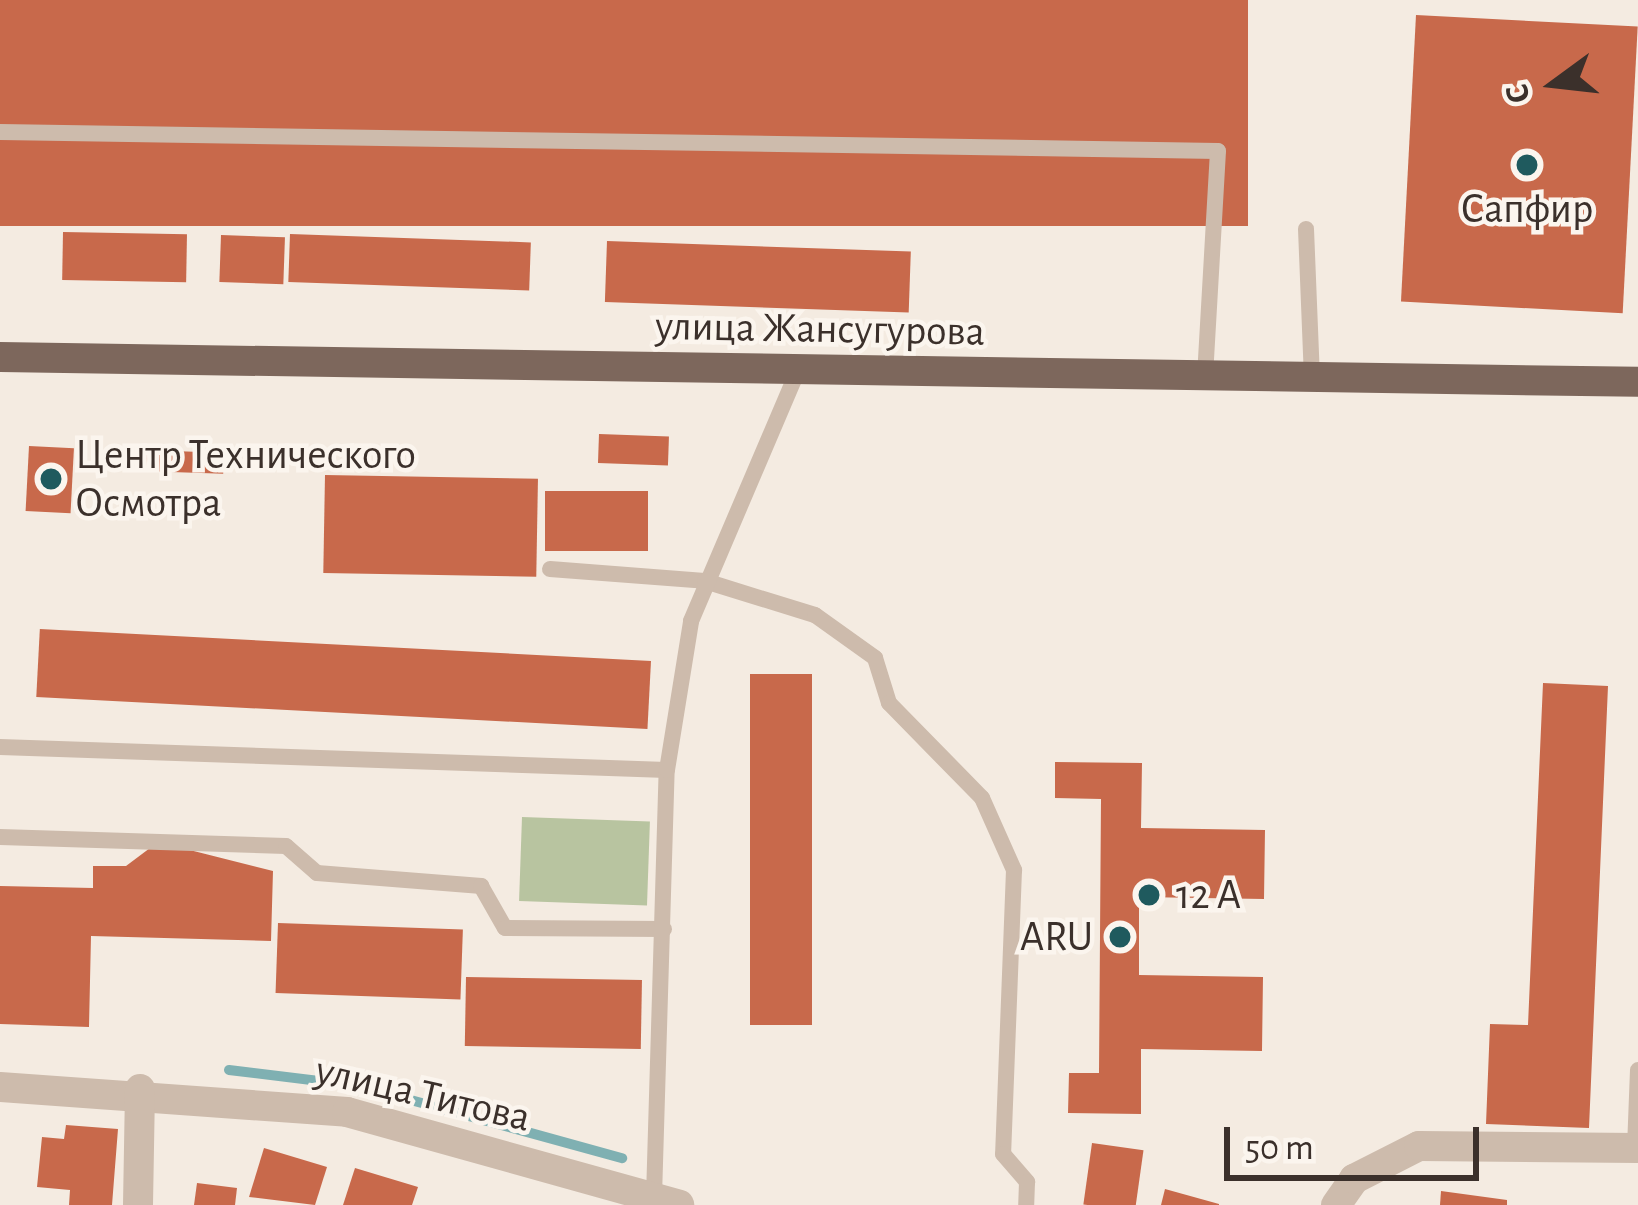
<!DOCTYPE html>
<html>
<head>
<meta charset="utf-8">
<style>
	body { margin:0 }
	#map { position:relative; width:1638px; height:1205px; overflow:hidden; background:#f4ebe1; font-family:"Alegreya Sans",sans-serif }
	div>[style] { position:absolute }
	.green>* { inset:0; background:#b8c4a0; transform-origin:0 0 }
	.stream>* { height:10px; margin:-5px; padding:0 5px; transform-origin:5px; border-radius:5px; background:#7fb0b2 }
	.building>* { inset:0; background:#c8694b; transform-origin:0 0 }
	.service>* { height:16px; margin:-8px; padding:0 8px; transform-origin:8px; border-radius:8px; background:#cdbbac }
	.minor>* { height:30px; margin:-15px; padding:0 15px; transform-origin:15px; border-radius:15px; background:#cdbbac }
	.primary>* { height:30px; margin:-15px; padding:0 15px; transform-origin:15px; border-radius:15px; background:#7d675c }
	.dots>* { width:33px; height:33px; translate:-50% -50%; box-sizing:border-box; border:6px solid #fbf5ee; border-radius:50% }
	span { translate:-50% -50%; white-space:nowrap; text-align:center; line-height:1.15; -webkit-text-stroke:9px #fbf5ee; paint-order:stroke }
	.poi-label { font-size:42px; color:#3b302b }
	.left { translate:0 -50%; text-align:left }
	.right { translate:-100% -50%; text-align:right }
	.street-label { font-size:42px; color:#3b302b }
	.north { position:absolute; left:1494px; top:24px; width:120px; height:120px; -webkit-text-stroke:9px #fbf5ee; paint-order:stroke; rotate:255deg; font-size:33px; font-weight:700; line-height:48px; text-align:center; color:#3b302b }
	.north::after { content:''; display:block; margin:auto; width:42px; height:54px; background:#3b302b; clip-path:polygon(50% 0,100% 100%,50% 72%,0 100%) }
	.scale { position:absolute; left:1224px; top:1127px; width:255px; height:54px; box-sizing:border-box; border:6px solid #3b302b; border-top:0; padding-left:15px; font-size:36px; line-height:42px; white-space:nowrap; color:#3b302b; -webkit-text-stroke:9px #fbf5ee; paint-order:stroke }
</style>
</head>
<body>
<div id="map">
	<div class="green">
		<i style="left:522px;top:817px;width:128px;height:84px;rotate:2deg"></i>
	</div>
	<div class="stream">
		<i style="left:229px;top:1070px;width:132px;rotate:7deg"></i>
		<i style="left:360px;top:1086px;width:272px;rotate:15.4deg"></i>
	</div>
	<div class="building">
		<i style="left:0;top:0;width:1248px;height:226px"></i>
		<i style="left:1416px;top:15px;width:222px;height:287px;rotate:3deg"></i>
		<i style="left:63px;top:232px;width:124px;height:48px;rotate:1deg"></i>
		<i style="left:290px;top:234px;width:241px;height:48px;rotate:2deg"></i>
		<i style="left:221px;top:235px;width:64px;height:47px;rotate:2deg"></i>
		<i style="left:607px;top:241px;width:304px;height:61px;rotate:2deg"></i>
		<i style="left:599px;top:434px;width:70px;height:29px;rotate:2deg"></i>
		<i style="left:29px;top:446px;width:45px;height:65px;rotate:3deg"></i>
		<i style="left:142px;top:450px;width:82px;height:21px;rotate:2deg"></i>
		<i style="left:325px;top:475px;width:213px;height:98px;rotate:1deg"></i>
		<i style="left:545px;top:491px;width:103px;height:60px"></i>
		<i style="left:651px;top:661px;width:68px;height:612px;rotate:93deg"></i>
		<i style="left:750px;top:674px;width:62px;height:351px"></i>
		<i style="clip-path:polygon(1543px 683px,1608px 686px,1589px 1128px,1486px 1124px,1490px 1024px,1528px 1025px)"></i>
		<i style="clip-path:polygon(1055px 762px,1142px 763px,1141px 828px,1265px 830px,1264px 899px,1139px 897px,1139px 975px,1263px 977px,1262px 1051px,1141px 1049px,1141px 1114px,1068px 1113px,1069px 1073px,1099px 1073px,1101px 799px,1055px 798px)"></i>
		<i style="clip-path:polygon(158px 842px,273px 871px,271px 941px,91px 936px,89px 1027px,0 1024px,0 886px,93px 888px,93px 866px,126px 866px)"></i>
		<i style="left:278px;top:923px;width:185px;height:70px;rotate:2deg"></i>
		<i style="left:466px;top:977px;width:176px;height:69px;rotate:1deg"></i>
		<i style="clip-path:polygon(66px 1125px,118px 1129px,112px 1205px,69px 1205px,70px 1190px,37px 1187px,42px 1137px,64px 1139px)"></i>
		<i style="left:1092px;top:1143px;width:52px;height:62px;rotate:8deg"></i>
		<i style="clip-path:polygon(264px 1148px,327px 1167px,315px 1205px,249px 1197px)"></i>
		<i style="clip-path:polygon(355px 1168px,418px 1187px,412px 1205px,343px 1205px)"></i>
		<i style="clip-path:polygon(197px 1183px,237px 1188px,235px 1205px,194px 1205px)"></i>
		<i style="clip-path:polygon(1165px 1189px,1219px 1204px,1219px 1205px,1161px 1205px)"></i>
		<i style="clip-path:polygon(1441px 1191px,1507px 1200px,1507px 1205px,1440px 1205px)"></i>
	</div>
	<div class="service">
		<i style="left:0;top:132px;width:1218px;rotate:0.89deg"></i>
		<i style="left:1218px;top:151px;width:227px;rotate:93.3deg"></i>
		<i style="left:1306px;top:229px;width:150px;rotate:87.7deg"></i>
		<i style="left:550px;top:569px;width:155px;rotate:4.4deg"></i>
		<i style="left:705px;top:581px;width:115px;rotate:17.2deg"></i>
		<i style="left:815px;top:615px;width:74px;rotate:35.6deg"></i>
		<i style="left:875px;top:658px;width:47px;rotate:72.7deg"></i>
		<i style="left:889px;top:703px;width:133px;rotate:45.6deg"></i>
		<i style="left:982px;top:798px;width:79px;rotate:66deg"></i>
		<i style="left:1014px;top:870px;width:284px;rotate:92.2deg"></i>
		<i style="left:1003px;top:1154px;width:37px;rotate:49deg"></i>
		<i style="left:1027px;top:1182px;width:23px;rotate:92deg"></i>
		<i style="left:0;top:747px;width:667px;rotate:1.97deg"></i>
		<i style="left:0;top:837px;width:286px;rotate:1.8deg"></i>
		<i style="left:286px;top:846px;width:41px;rotate:41.1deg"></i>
		<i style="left:317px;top:873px;width:165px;rotate:4.5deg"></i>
		<i style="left:481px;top:886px;width:48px;rotate:60.3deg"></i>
		<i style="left:505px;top:928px;width:159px;rotate:0.4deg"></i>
		<i style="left:1635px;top:1148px;width:78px;rotate:-87.8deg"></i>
		<i style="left:654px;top:1197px;width:427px;rotate:-88.3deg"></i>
		<i style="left:667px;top:770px;width:151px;rotate:-80.8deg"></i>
		<i style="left:691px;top:621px;width:273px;rotate:-66.9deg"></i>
	</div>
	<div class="minor">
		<i style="left:0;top:1087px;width:348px;rotate:4.1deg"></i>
		<i style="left:347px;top:1112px;width:345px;rotate:15.6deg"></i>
		<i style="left:138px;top:1205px;width:116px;rotate:-89deg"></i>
		<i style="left:1336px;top:1205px;width:32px;rotate:-55deg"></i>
		<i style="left:1354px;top:1179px;width:73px;rotate:-26.9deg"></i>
		<i style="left:1419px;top:1146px;width:219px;rotate:0.5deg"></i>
	</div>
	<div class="primary">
		<i style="left:0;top:357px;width:1638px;rotate:0.87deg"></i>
	</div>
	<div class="dots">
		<i style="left:1527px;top:165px;background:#1f5a5e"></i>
		<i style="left:51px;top:479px;background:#1f5a5e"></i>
		<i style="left:1149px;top:895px;background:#1f5a5e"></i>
		<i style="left:1120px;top:937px;background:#1f5a5e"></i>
	</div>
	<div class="poi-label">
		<span style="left:1527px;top:209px">Сапфир</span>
		<span class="left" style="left:75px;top:479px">Центр Технического<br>Осмотра</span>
		<span class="left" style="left:1176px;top:895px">12 А</span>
		<span class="right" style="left:1093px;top:937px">ARU</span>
	</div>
	<div class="street-label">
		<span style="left:820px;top:329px;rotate:1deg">улица Жансугурова</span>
		<span style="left:423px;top:1094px;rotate:13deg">улица Титова</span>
	</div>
	<div class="north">С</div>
	<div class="scale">50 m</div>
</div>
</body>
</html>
